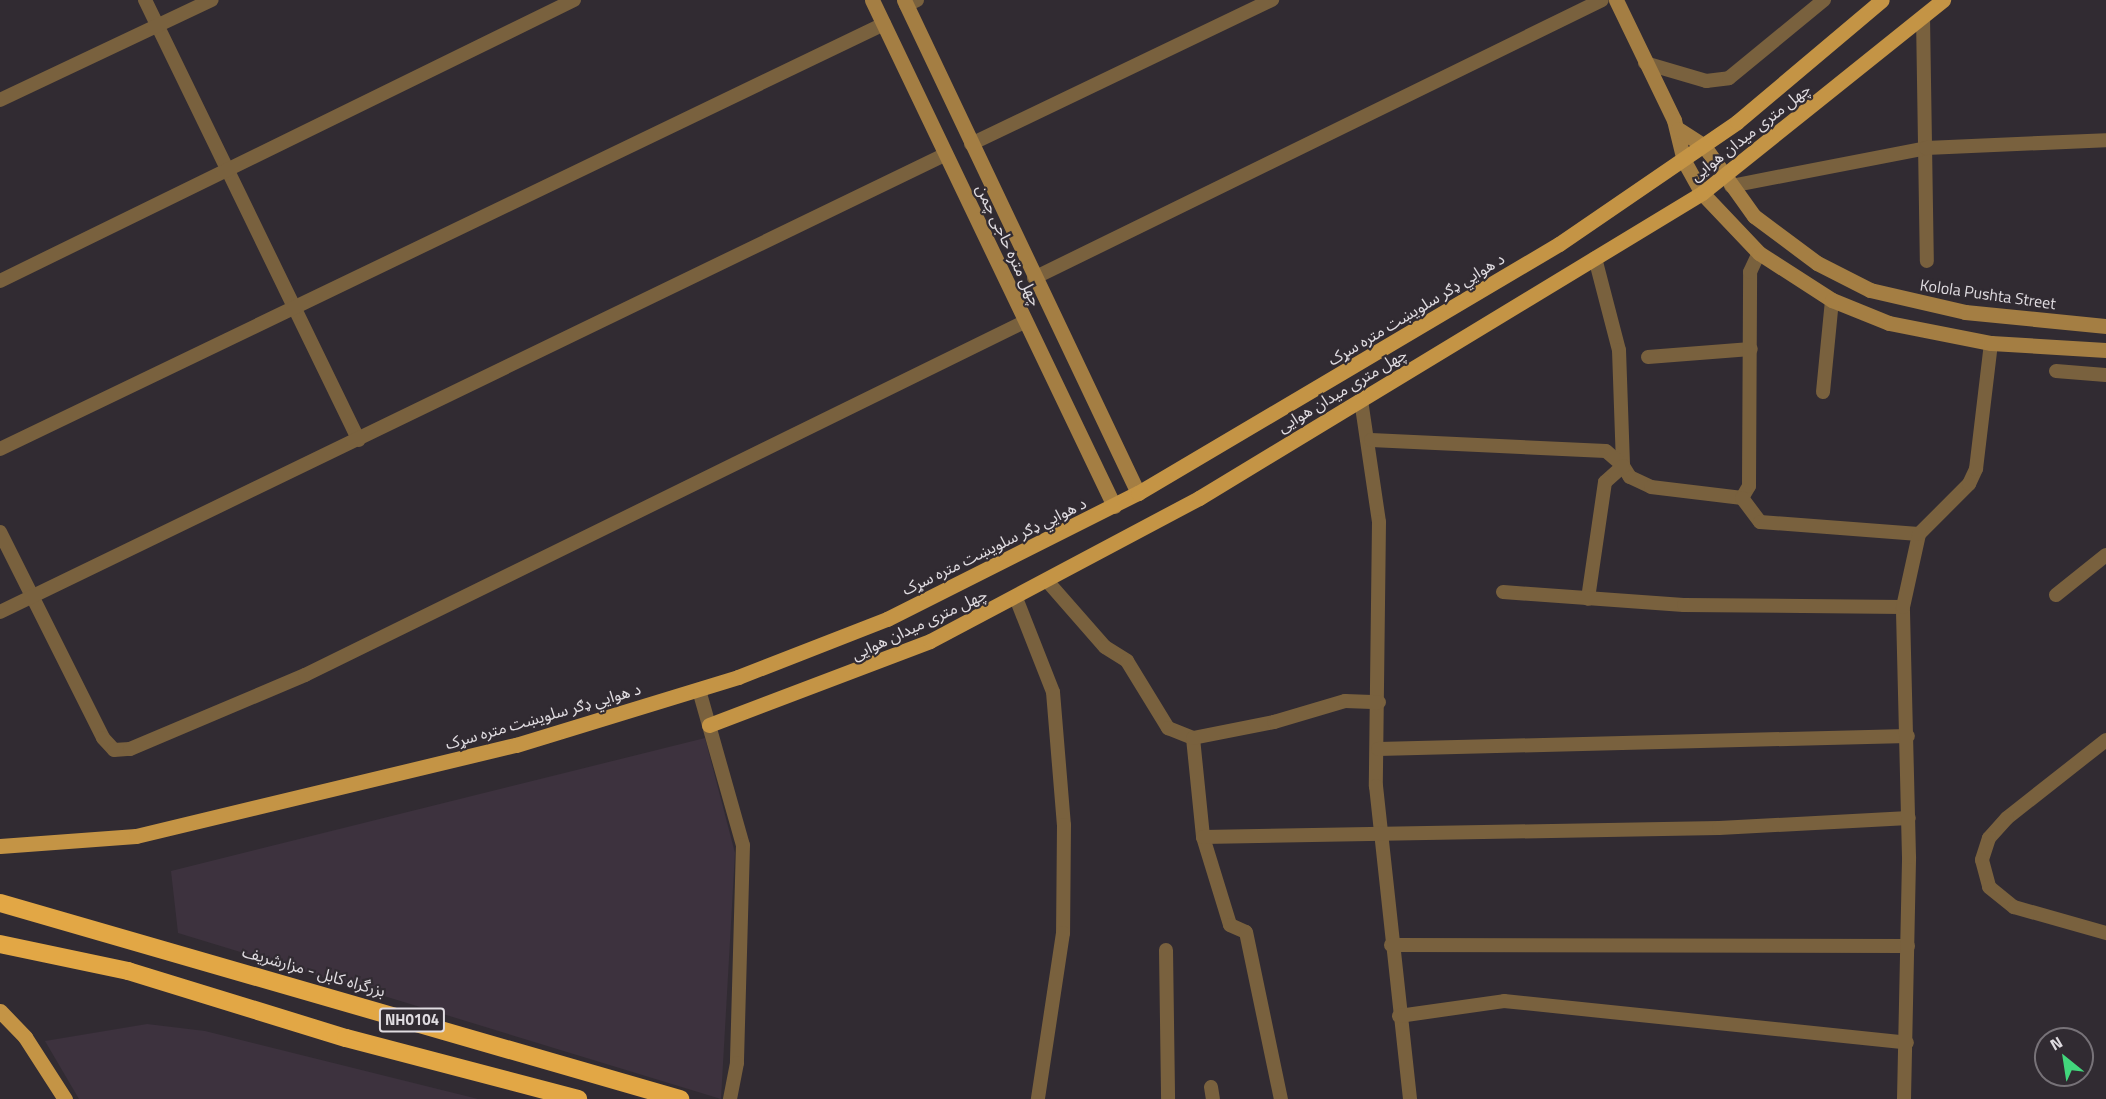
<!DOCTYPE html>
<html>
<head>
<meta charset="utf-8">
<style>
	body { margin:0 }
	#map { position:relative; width:2106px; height:1099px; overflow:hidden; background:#312b32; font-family:"Titillium Web","Noto Sans Arabic",sans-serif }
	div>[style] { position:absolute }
	.built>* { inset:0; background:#3d323e }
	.street>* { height:14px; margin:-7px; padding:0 7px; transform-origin:7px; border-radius:7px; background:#79613e }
	.secondary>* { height:15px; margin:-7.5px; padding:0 7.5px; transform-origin:7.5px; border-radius:7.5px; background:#a47e43 }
	.primary>* { height:15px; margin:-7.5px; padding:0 7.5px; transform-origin:7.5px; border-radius:7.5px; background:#c49445 }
	.highway>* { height:18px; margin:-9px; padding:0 9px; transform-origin:9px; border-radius:9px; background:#e2a745 }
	span { translate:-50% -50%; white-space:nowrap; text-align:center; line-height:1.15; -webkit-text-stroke:4.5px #312b32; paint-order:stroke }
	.shield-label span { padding:2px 4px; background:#312b32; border:2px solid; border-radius:4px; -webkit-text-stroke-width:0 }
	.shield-label { font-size:15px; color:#e0dce1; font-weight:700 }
	.street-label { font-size:16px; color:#e0dce1 }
	.north { position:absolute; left:2034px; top:1027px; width:60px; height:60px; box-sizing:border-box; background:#312b32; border:2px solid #777278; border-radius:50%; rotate:330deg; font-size:16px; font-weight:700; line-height:24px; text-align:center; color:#e0dce1 }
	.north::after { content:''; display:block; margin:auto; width:21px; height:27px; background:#42d77c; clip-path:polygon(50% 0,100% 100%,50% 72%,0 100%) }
</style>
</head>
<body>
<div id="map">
	<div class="built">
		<i style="clip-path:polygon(705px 738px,735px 853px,721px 1099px,178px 933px,171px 871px)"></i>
		<i style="clip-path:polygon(147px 1024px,205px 1031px,478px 1099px,79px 1099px,45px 1041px)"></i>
	</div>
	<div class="street">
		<i style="left:145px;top:0;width:489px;rotate:64.1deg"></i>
		<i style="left:906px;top:5px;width:12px;rotate:-24deg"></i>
		<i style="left:1923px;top:17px;width:244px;rotate:89.1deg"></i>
		<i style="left:1645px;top:63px;width:64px;rotate:16.4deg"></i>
		<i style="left:1706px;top:81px;width:23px;rotate:-7deg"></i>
		<i style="left:1729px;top:78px;width:123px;rotate:-39.4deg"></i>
		<i style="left:0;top:100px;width:234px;rotate:-25.3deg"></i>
		<i style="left:971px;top:144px;width:334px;rotate:-25.6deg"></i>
		<i style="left:1731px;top:186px;width:199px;rotate:-11deg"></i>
		<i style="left:1926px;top:148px;width:180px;rotate:-2.5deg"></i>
		<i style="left:1595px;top:258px;width:95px;rotate:75.4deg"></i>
		<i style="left:1619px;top:350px;width:116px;rotate:88deg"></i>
		<i style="left:1623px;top:466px;width:13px;rotate:58deg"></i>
		<i style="left:1630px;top:477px;width:23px;rotate:25deg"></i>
		<i style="left:1651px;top:487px;width:92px;rotate:6.9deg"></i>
		<i style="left:1034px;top:278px;width:632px;rotate:-26.08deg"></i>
		<i style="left:0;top:281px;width:639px;rotate:-26.08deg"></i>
		<i style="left:1648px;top:357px;width:103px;rotate:-4.4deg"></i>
		<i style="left:2056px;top:371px;width:50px;rotate:4.6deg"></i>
		<i style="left:1823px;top:392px;width:92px;rotate:-84.4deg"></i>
		<i style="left:1361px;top:400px;width:123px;rotate:81.6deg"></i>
		<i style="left:1379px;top:522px;width:264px;rotate:90.7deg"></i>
		<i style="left:1376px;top:786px;width:315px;rotate:83.8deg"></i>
		<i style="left:1371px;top:440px;width:235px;rotate:2.7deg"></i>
		<i style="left:1606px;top:451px;width:23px;rotate:41deg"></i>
		<i style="left:1623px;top:466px;width:24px;rotate:138deg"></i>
		<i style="left:1605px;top:482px;width:118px;rotate:98.3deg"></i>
		<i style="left:0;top:449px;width:981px;rotate:-25.68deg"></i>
		<i style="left:1742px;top:498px;width:14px;rotate:-60deg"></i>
		<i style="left:1749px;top:486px;width:214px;rotate:-89.7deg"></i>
		<i style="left:1750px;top:272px;width:21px;rotate:-65deg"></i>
		<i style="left:1742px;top:498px;width:30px;rotate:53deg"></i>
		<i style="left:1760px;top:522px;width:159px;rotate:4.3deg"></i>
		<i style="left:0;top:532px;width:230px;rotate:63.4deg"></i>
		<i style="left:103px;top:738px;width:16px;rotate:47deg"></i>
		<i style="left:114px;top:750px;width:16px;rotate:-4deg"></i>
		<i style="left:130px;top:749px;width:190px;rotate:-22.9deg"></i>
		<i style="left:305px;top:675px;width:803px;rotate:-26.15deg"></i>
		<i style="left:1048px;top:582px;width:86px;rotate:48.8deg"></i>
		<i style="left:1105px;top:647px;width:26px;rotate:32deg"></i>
		<i style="left:1127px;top:661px;width:79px;rotate:58.5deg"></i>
		<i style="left:1168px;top:728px;width:27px;rotate:22deg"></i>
		<i style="left:1193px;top:738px;width:100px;rotate:84.2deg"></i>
		<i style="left:1203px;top:837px;width:92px;rotate:72.9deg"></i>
		<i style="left:1230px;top:925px;width:17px;rotate:24deg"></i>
		<i style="left:1246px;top:932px;width:171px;rotate:78.2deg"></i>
		<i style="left:1503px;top:592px;width:181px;rotate:4.1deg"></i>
		<i style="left:1684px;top:605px;width:219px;rotate:0.5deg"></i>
		<i style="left:2056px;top:595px;width:64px;rotate:-38.7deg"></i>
		<i style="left:1016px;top:598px;width:101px;rotate:68.5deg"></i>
		<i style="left:1053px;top:692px;width:133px;rotate:85.3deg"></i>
		<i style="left:1064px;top:825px;width:108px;rotate:90.5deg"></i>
		<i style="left:1063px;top:933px;width:168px;rotate:98.6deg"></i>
		<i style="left:0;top:612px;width:1051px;rotate:-25.83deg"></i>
		<i style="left:699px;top:690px;width:161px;rotate:74.2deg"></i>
		<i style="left:743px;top:845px;width:218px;rotate:91.6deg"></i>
		<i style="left:737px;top:1063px;width:37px;rotate:101deg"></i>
		<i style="left:1193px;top:738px;width:83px;rotate:-11.2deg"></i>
		<i style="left:1274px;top:722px;width:74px;rotate:-16.5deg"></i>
		<i style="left:1345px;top:701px;width:34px;rotate:2deg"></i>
		<i style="left:2106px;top:740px;width:126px;rotate:141.8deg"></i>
		<i style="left:2007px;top:818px;width:27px;rotate:132deg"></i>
		<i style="left:1989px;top:838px;width:23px;rotate:108deg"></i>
		<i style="left:1982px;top:860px;width:28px;rotate:75deg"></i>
		<i style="left:1989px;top:887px;width:32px;rotate:39deg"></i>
		<i style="left:2014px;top:907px;width:96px;rotate:15.8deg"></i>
		<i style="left:1378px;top:749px;width:530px;rotate:-1.41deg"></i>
		<i style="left:1203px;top:837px;width:516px;rotate:-1deg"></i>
		<i style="left:1719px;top:828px;width:190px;rotate:-3deg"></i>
		<i style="left:1391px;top:945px;width:517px;rotate:0.11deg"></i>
		<i style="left:1166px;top:950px;width:149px;rotate:89.2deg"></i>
		<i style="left:1399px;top:1016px;width:106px;rotate:-8.1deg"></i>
		<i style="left:1504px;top:1001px;width:405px;rotate:5.9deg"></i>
		<i style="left:1211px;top:1087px;width:12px;rotate:81deg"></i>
		<i style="left:1904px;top:1099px;width:242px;rotate:-88.8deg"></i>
		<i style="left:1909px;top:857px;width:250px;rotate:-91.4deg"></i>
		<i style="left:1903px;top:607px;width:75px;rotate:-77.6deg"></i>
		<i style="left:1919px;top:534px;width:71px;rotate:-45deg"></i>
		<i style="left:1969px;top:484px;width:17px;rotate:-65deg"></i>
		<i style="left:1976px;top:469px;width:127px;rotate:-83.2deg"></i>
	</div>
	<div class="secondary">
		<i style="left:872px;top:0;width:561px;rotate:64.44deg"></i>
		<i style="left:904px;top:0;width:546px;rotate:64.61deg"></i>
		<i style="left:1616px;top:0;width:133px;rotate:64.2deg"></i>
		<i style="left:1674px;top:120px;width:42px;rotate:76.3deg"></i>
		<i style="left:1684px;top:161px;width:37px;rotate:61deg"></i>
		<i style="left:1702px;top:193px;width:83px;rotate:46.5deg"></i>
		<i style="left:1759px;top:253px;width:87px;rotate:32.8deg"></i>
		<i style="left:1832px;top:300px;width:61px;rotate:22deg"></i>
		<i style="left:1889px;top:323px;width:104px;rotate:11.1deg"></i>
		<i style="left:1991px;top:343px;width:115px;rotate:3.5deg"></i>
		<i style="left:1678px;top:129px;width:31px;rotate:33deg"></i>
		<i style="left:1704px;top:146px;width:86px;rotate:54.5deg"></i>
		<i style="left:1754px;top:216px;width:79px;rotate:36.7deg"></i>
		<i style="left:1817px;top:263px;width:59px;rotate:27deg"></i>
		<i style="left:1870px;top:290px;width:98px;rotate:13deg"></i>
		<i style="left:1965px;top:312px;width:142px;rotate:5.7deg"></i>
	</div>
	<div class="primary">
		<i style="left:709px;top:725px;width:236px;rotate:-20.8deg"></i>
		<i style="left:930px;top:641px;width:305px;rotate:-28deg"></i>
		<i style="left:1199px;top:498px;width:588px;rotate:-31.23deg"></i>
		<i style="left:1702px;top:193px;width:309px;rotate:-38.7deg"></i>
		<i style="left:0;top:846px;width:136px;rotate:-4.2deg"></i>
		<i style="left:136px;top:836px;width:391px;rotate:-13.5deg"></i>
		<i style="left:516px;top:745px;width:232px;rotate:-17deg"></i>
		<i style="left:738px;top:677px;width:160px;rotate:-21.3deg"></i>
		<i style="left:887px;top:619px;width:281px;rotate:-26.7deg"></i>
		<i style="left:1138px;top:493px;width:489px;rotate:-30.6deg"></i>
		<i style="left:1559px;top:244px;width:216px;rotate:-34.4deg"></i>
		<i style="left:1737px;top:122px;width:189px;rotate:-40.1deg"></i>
		<i style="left:0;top:1011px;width:36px;rotate:46deg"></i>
		<i style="left:25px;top:1037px;width:74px;rotate:57.2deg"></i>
	</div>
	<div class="highway">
		<i style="left:0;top:903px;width:708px;rotate:16.08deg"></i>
		<i style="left:0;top:944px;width:131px;rotate:11.9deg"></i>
		<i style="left:128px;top:971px;width:228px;rotate:17.1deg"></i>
		<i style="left:346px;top:1038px;width:240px;rotate:14.7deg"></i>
	</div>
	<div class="shield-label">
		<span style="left:412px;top:1020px">NH0104</span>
	</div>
	<div class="street-label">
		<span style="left:1750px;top:132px;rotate:-38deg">چهل متری میدان هوایی</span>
		<span style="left:1009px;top:245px;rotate:65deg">چهل متره حاجی چمن</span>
		<span style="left:1988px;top:294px;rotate:8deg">Kolola Pushta Street</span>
		<span style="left:1416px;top:309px;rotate:-31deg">د هوايي ډګر سلویښت متره سړک</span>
		<span style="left:1342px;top:390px;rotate:-31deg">چهل متری میدان هوایی</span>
		<span style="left:994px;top:546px;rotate:-26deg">د هوايي ډګر سلویښت متره سړک</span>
		<span style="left:919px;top:624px;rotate:-25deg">چهل متری میدان هوایی</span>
		<span style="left:543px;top:716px;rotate:-16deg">د هوايي ډګر سلویښت متره سړک</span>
		<span style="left:314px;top:971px;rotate:16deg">بزرگراه کابل - مزارشریف</span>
	</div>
	<div class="north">N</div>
</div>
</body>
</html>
